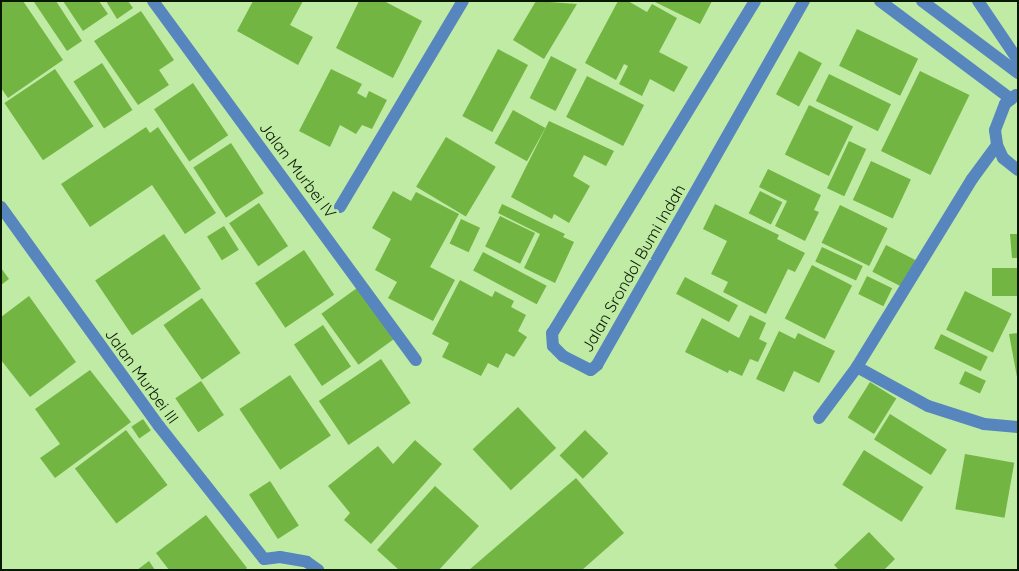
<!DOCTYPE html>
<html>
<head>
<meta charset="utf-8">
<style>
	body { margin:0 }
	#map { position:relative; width:1019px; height:571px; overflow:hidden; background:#bfeba5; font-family:Quicksand,sans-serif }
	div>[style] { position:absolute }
	.building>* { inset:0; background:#73b542; transform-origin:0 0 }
	.street>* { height:12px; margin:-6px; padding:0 6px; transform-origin:6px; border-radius:6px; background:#5786be }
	span { translate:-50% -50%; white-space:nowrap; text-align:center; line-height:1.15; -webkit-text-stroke:5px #bfeba5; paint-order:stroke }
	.street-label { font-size:16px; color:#091801 }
	.frame { position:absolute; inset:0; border:2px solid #091801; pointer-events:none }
</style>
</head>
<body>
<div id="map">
	<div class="building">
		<i style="clip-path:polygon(4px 1px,23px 1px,63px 60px,8px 98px,1px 88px,1px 3px)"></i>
		<i style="clip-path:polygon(56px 1px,82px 41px,67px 51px,34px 2px)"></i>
		<i style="clip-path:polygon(63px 1px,99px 1px,108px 14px,83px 31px)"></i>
		<i style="clip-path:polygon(106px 1px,128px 1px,133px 8px,117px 19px)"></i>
		<i style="clip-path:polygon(253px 1px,303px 1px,290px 25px,313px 37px,298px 65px,237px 31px)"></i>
		<i style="clip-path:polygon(359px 1px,384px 1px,422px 21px,393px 78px,336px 48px)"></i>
		<i style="clip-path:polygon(536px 1px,577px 4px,544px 59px,513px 40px)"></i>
		<i style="clip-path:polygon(618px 1px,628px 1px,647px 12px,652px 4px,677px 18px,659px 52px,688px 67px,674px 92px,650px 79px,642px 96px,619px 84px,628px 66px,624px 64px,616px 80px,585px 63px)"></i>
		<i style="clip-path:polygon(653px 1px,712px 1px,700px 24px)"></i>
		<i style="clip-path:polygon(141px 11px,174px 60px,159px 70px,169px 85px,138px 105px,94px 41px)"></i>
		<i style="left:857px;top:29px;width:68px;height:41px;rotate:26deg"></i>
		<i style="left:498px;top:49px;width:34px;height:76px;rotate:28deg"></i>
		<i style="left:799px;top:51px;width:26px;height:49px;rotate:28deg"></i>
		<i style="left:551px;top:56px;width:29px;height:47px;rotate:27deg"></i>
		<i style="left:102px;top:63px;width:56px;height:34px;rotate:57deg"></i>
		<i style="left:55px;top:69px;width:69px;height:61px;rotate:56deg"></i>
		<i style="clip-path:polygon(331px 69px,362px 84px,357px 93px,366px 98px,369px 91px,387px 100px,372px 129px,362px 125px,356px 134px,340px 125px,330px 147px,299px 131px)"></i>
		<i style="left:920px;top:71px;width:55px;height:89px;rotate:26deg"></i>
		<i style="left:829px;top:74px;width:69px;height:30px;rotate:26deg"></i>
		<i style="left:587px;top:76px;width:64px;height:46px;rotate:27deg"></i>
		<i style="left:193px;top:83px;width:63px;height:47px;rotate:56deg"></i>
		<i style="left:809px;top:105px;width:49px;height:55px;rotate:26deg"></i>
		<i style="left:513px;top:110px;width:37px;height:38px;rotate:29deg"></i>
		<i style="clip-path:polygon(549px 121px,614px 151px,606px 166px,584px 155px,573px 176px,590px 186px,569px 223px,554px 214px,552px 219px,511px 197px)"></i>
		<i style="clip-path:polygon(146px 127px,150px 133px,158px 127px,216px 213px,185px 234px,152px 185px,90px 227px,61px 184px)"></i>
		<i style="left:446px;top:137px;width:58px;height:58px;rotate:31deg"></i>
		<i style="left:849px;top:141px;width:19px;height:52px;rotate:25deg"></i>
		<i style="left:231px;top:143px;width:60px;height:45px;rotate:57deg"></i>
		<i style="left:871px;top:161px;width:44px;height:43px;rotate:25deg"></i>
		<i style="clip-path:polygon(768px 169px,821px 195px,814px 210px,819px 212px,805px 241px,775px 226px,787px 201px,759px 187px)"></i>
		<i style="clip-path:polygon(393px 191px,411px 201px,416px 192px,459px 214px,430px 267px,455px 280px,433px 321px,388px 298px,397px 282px,375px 270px,391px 239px,372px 228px)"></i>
		<i style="left:760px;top:191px;width:25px;height:25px;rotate:27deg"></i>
		<i style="left:259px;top:203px;width:52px;height:36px;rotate:56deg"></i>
		<i style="clip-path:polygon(502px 204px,565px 234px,563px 237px,574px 242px,555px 283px,524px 268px,540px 234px,498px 213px)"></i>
		<i style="clip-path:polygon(715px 204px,779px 235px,777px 239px,805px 253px,795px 272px,788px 269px,766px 314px,723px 292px,728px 282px,711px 274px,727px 241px,703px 229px)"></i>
		<i style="left:840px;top:205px;width:53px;height:42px;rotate:26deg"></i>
		<i style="left:500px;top:216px;width:39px;height:34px;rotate:26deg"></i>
		<i style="left:461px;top:219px;width:21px;height:27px;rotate:25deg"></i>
		<i style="left:224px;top:226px;width:28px;height:20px;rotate:58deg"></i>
		<i style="left:164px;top:234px;width:66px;height:83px;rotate:56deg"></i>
		<i style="clip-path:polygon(1010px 234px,1018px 234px,1018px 258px,1012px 258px)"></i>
		<i style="left:886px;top:245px;width:34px;height:30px;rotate:27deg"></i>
		<i style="left:822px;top:247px;width:45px;height:16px;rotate:25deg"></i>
		<i style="left:304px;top:250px;width:54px;height:59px;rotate:56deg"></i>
		<i style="left:483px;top:252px;width:72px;height:21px;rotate:28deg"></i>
		<i style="left:812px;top:265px;width:45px;height:60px;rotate:27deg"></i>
		<i style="clip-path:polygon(1px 268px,9px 279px,1px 285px)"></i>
		<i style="left:1018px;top:268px;width:28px;height:26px;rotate:90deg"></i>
		<i style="left:867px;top:276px;width:28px;height:20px;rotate:26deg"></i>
		<i style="left:685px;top:277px;width:60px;height:19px;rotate:28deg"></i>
		<i style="clip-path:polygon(460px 280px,492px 297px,495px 291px,514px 301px,511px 307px,526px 315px,518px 331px,527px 337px,514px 357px,506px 353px,498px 368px,488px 363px,481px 376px,442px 357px,449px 343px,432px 334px)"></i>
		<i style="left:357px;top:288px;width:63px;height:44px;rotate:54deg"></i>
		<i style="left:965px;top:291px;width:52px;height:43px;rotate:26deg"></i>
		<i style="clip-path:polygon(29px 296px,76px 362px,30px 397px,1px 360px,1px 317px)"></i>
		<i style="left:202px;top:298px;width:67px;height:47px;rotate:55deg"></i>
		<i style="clip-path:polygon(750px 315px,766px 323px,759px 339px,767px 343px,758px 362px,750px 359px,742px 376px,729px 370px,728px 373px,685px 352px,702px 318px,739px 338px)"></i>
		<i style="left:323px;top:325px;width:50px;height:35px;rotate:56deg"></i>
		<i style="clip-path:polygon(779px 331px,795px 339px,798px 333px,835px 351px,819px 383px,794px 371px,784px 392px,756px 379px)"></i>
		<i style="clip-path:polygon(1018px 333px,1018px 377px,1017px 377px,1009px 334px)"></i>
		<i style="left:941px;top:334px;width:52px;height:16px;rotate:26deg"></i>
		<i style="left:381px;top:359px;width:53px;height:75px;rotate:56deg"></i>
		<i style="clip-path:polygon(90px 370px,131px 422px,55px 478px,40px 458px,60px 444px,35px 409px)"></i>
		<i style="left:965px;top:371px;width:23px;height:14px;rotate:25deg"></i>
		<i style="left:290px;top:375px;width:73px;height:61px;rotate:56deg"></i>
		<i style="left:201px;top:381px;width:41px;height:31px;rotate:56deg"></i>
		<i style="left:870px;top:382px;width:31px;height:42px;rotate:32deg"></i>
		<i style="left:518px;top:407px;width:56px;height:62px;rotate:47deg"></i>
		<i style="left:890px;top:414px;width:67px;height:30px;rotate:32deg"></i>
		<i style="left:143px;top:419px;width:14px;height:14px;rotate:56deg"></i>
		<i style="left:126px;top:430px;width:69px;height:64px;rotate:53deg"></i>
		<i style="left:585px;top:430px;width:33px;height:36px;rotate:45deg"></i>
		<i style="clip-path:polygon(415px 440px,442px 464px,371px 544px,344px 520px,350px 513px,328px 486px,378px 446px,393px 464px)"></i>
		<i style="left:864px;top:450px;width:70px;height:41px;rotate:32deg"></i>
		<i style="left:965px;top:454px;width:50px;height:56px;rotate:10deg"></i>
		<i style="clip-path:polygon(576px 478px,624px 533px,582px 570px,469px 570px)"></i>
		<i style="left:270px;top:481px;width:53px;height:25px;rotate:57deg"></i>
		<i style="clip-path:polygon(435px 486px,479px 526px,439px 570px,399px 570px,377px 550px)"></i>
		<i style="clip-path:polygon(206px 515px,247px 568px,245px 570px,169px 570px,156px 553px)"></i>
		<i style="clip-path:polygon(869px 532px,895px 559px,884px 570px,839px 570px,834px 565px)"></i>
		<i style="clip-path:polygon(149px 561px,155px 570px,137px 570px)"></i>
	</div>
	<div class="street">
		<i style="left:153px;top:1px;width:445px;rotate:53.8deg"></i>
		<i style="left:755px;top:1px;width:389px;rotate:121.4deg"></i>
		<i style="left:552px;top:333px;width:13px;rotate:86deg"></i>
		<i style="left:553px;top:346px;width:14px;rotate:45deg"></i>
		<i style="left:563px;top:356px;width:31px;rotate:27deg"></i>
		<i style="left:591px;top:370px;width:8px;rotate:-40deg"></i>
		<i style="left:597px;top:365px;width:419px;rotate:-60.4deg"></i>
		<i style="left:880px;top:1px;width:164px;rotate:36.8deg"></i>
		<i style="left:922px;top:1px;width:120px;rotate:36.9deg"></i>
		<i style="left:978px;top:1px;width:71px;rotate:55.9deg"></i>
		<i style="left:1016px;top:95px;width:14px;rotate:141deg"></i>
		<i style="left:1005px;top:104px;width:28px;rotate:111deg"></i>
		<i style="left:995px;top:130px;width:15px;rotate:82deg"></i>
		<i style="left:997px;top:145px;width:14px;rotate:65deg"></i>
		<i style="left:1003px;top:158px;width:19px;rotate:39deg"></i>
		<i style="left:997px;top:145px;width:42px;rotate:126.3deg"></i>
		<i style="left:972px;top:179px;width:220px;rotate:121.5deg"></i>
		<i style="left:857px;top:367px;width:81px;rotate:28.8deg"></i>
		<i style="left:928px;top:406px;width:59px;rotate:17.8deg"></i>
		<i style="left:984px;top:424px;width:34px;rotate:5deg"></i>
		<i style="left:1px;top:207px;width:270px;rotate:54.2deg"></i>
		<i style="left:159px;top:426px;width:169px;rotate:51.7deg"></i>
		<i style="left:340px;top:207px;width:240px;rotate:-59.2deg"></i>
		<i style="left:819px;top:418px;width:64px;rotate:-53.3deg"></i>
		<i style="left:264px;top:559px;width:16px;rotate:-7deg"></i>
		<i style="left:280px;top:557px;width:27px;rotate:10deg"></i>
		<i style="left:307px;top:562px;width:14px;rotate:36deg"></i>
	</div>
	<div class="street-label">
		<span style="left:298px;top:170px;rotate:53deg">Jalan Murbei IV</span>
		<span style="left:633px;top:268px;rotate:-60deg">Jalan Srondol Bumi Indah</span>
		<span style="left:142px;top:376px;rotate:54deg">Jalan Murbei III</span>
	</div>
	<div class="frame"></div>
</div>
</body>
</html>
